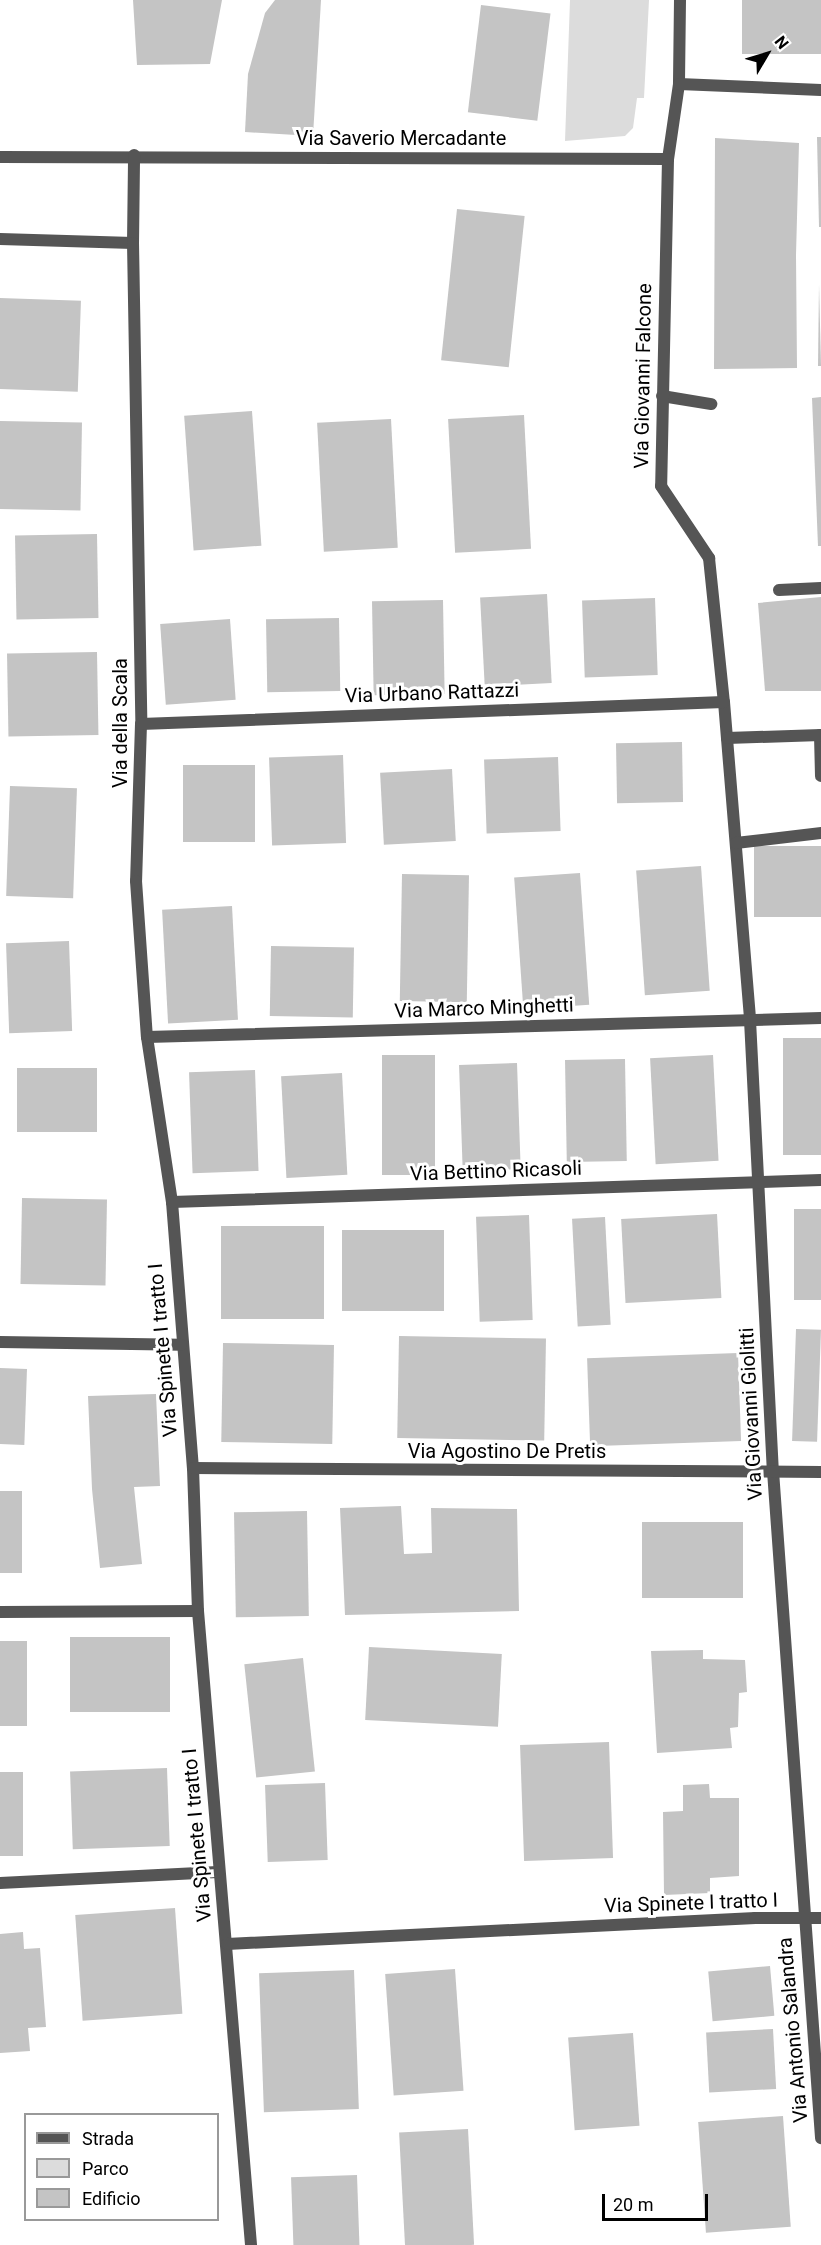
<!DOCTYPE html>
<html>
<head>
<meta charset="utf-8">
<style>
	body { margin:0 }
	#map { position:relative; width:821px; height:2245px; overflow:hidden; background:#fff; font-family:Roboto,sans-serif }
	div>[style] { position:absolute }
	.green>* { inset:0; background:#dcdcdc }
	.building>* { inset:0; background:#c4c4c4; transform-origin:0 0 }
	.lane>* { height:12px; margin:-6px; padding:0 6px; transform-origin:6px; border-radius:6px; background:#555 }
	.street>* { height:12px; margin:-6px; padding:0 6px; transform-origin:6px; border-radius:6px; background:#555 }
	span { translate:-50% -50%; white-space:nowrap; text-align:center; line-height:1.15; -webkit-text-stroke:6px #fff; paint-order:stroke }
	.street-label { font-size:20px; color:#000 }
	.legend { position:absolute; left:24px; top:2113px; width:195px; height:108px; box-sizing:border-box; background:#fff; border:2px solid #999; margin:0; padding:8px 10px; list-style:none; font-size:18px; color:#000 }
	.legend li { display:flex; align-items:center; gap:12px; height:30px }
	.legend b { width:30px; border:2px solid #999 }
	.north { position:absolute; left:737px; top:24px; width:60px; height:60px; -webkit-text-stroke:4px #fff; paint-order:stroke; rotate:52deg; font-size:16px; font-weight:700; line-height:24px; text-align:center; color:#000 }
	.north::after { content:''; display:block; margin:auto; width:21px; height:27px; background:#000; clip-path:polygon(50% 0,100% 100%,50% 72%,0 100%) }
	.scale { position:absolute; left:602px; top:2194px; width:106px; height:27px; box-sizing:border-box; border:3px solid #000; border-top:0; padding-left:8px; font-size:18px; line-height:21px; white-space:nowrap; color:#000; -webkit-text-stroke:4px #fff; paint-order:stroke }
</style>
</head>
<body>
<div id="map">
	<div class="green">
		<i style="clip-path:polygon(570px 0,649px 0,644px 98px,637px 98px,633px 128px,625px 136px,565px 141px)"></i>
	</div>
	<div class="building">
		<i style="clip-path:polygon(133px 0,222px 0,210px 64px,137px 65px)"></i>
		<i style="clip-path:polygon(275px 0,321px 0,313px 136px,245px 132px,248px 74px,265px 13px)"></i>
		<i style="left:742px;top:0;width:79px;height:54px"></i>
		<i style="left:481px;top:5px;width:70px;height:108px;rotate:7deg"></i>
		<i style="clip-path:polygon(817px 137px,821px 137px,821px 227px,819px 227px)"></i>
		<i style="clip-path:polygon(715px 138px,799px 143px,796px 255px,797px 368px,714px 369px)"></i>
		<i style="left:457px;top:209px;width:68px;height:152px;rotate:6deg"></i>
		<i style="clip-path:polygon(819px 284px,821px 366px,818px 366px)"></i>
		<i style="left:0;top:298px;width:81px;height:91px;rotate:2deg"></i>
		<i style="clip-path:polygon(821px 397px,821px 546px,818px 546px,812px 398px)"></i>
		<i style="left:252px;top:411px;width:135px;height:68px;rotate:86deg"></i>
		<i style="left:524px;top:415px;width:134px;height:76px;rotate:87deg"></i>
		<i style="left:391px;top:419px;width:129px;height:74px;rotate:87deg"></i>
		<i style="left:0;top:421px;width:82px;height:88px;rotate:1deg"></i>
		<i style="left:97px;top:534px;width:84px;height:82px;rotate:89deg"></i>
		<i style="left:547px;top:594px;width:89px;height:67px;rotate:87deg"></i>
		<i style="clip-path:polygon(821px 597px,821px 691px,765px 691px,758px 603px)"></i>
		<i style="left:655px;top:598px;width:77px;height:73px;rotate:88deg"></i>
		<i style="left:443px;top:600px;width:94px;height:71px;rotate:89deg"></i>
		<i style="left:339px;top:618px;width:73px;height:73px;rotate:89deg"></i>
		<i style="left:230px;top:619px;width:81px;height:70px;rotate:86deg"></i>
		<i style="left:97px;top:652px;width:83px;height:90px;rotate:89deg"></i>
		<i style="left:682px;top:742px;width:60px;height:66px;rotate:89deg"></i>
		<i style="left:343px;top:755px;width:88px;height:74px;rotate:88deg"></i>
		<i style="left:558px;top:757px;width:74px;height:74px;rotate:88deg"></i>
		<i style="left:183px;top:765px;width:72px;height:77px"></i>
		<i style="left:452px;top:769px;width:72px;height:72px;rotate:87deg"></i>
		<i style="left:10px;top:786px;width:67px;height:110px;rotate:2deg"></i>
		<i style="left:821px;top:846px;width:71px;height:67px;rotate:90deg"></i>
		<i style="left:701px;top:866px;width:125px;height:65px;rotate:86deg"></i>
		<i style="left:580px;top:873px;width:132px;height:66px;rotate:86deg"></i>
		<i style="left:402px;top:874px;width:67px;height:127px;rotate:1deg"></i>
		<i style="left:232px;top:906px;width:114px;height:70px;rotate:87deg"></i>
		<i style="left:69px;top:941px;width:90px;height:63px;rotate:88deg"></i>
		<i style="left:271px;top:946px;width:83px;height:70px;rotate:1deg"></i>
		<i style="left:783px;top:1038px;width:38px;height:117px"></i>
		<i style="left:382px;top:1055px;width:53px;height:120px"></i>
		<i style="left:713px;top:1055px;width:106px;height:63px;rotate:87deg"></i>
		<i style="left:625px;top:1059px;width:102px;height:60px;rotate:89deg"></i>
		<i style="left:517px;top:1063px;width:106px;height:58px;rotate:88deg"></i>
		<i style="left:17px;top:1068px;width:80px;height:64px"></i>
		<i style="left:255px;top:1070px;width:101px;height:66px;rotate:88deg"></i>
		<i style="left:342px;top:1073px;width:102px;height:61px;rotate:87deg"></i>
		<i style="left:22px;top:1198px;width:85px;height:86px;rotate:1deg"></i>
		<i style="left:821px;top:1209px;width:91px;height:27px;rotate:90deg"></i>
		<i style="left:717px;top:1214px;width:84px;height:96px;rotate:87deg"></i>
		<i style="left:529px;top:1215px;width:105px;height:53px;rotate:88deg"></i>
		<i style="left:605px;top:1217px;width:108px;height:33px;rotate:87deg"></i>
		<i style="left:221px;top:1226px;width:103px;height:93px"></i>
		<i style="left:342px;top:1230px;width:102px;height:81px"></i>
		<i style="left:796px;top:1329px;width:25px;height:112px;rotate:2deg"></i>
		<i style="left:399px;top:1336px;width:147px;height:102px;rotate:1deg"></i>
		<i style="left:223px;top:1343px;width:111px;height:99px;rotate:1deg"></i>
		<i style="left:738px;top:1353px;width:88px;height:151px;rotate:88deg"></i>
		<i style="left:0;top:1368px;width:27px;height:76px;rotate:2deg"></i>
		<i style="clip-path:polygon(156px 1394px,160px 1486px,134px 1487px,142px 1564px,100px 1568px,92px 1489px,88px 1396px)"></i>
		<i style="left:0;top:1491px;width:22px;height:82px"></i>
		<i style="clip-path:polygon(401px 1506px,404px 1554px,432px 1553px,431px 1508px,517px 1509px,519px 1611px,345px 1615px,340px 1508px)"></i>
		<i style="left:307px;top:1511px;width:105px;height:73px;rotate:89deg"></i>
		<i style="left:642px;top:1522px;width:101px;height:76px"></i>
		<i style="left:70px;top:1637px;width:100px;height:75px"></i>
		<i style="left:0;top:1641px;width:27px;height:85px"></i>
		<i style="left:369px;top:1647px;width:133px;height:73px;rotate:3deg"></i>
		<i style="clip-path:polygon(703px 1650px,703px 1659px,745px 1660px,747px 1692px,739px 1693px,738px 1727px,730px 1728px,732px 1748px,657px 1753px,651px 1651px)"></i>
		<i style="left:303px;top:1658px;width:114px;height:59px;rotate:84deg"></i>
		<i style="left:609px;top:1742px;width:116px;height:89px;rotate:88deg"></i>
		<i style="left:167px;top:1768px;width:78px;height:97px;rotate:88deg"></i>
		<i style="left:0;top:1772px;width:23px;height:84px"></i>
		<i style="left:325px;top:1783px;width:77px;height:60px;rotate:88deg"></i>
		<i style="clip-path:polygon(709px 1784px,710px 1798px,739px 1798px,739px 1876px,710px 1878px,710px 1893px,664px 1895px,663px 1812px,683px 1811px,683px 1785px)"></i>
		<i style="left:175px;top:1908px;width:106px;height:100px;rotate:86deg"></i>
		<i style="clip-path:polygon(23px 1932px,24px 1949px,40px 1948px,46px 2027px,28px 2028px,30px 2051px,0 2053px,0 1934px)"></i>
		<i style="left:770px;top:1966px;width:50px;height:62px;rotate:85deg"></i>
		<i style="left:455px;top:1969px;width:122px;height:70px;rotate:86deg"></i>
		<i style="left:354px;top:1970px;width:139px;height:95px;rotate:88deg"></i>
		<i style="left:773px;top:2029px;width:60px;height:67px;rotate:87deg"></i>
		<i style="left:633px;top:2033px;width:93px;height:65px;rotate:86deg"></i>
		<i style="left:783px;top:2116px;width:111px;height:85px;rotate:86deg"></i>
		<i style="left:468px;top:2129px;width:116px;height:69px;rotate:87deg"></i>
		<i style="left:357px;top:2175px;width:70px;height:66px;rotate:88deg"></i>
	</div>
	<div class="lane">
		<i style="left:662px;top:396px;width:50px;rotate:9.3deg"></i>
	</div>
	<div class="street">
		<i style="left:680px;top:0;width:84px;rotate:90.7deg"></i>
		<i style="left:679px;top:84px;width:76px;rotate:98.3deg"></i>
		<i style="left:668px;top:159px;width:327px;rotate:91.2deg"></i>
		<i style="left:661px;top:486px;width:87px;rotate:56.3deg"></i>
		<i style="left:709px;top:558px;width:145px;rotate:84.1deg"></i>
		<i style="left:724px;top:702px;width:319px;rotate:85.3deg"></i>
		<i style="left:750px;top:1020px;width:452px;rotate:87.1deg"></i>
		<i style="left:773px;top:1471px;width:669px;rotate:85.88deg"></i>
		<i style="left:679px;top:84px;width:142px;rotate:2.4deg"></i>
		<i style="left:0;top:157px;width:668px;rotate:0.17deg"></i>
		<i style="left:0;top:239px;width:133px;rotate:1.7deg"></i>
		<i style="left:133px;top:243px;width:88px;rotate:-89.3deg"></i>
		<i style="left:133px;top:243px;width:481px;rotate:89deg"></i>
		<i style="left:141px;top:724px;width:157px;rotate:91.8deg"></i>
		<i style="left:136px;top:881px;width:156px;rotate:86deg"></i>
		<i style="left:147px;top:1037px;width:167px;rotate:81.4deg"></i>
		<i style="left:172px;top:1202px;width:267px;rotate:85.5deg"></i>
		<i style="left:193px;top:1468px;width:143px;rotate:88deg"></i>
		<i style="left:198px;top:1611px;width:636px;rotate:85.22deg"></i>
		<i style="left:779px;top:590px;width:42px;rotate:-2.7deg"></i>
		<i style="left:141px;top:724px;width:583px;rotate:-2.16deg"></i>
		<i style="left:820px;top:735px;width:41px;rotate:88.6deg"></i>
		<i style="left:727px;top:738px;width:94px;rotate:-1.8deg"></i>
		<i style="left:736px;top:843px;width:86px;rotate:-6.7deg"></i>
		<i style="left:147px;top:1037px;width:674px;rotate:-1.61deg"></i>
		<i style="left:172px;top:1202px;width:649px;rotate:-1.94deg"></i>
		<i style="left:0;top:1342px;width:181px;rotate:0.9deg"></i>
		<i style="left:193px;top:1468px;width:628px;rotate:0.36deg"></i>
		<i style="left:0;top:1612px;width:198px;rotate:-0.3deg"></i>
		<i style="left:0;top:1883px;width:218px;rotate:-2.9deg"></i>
		<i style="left:227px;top:1944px;width:529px;rotate:-2.82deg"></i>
		<i style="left:755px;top:1918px;width:66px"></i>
	</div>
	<div class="street-label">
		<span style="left:401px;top:138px">Via Saverio Mercadante</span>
		<span style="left:643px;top:376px;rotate:-89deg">Via Giovanni Falcone</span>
		<span style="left:432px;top:693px;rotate:-2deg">Via Urbano Rattazzi</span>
		<span style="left:120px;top:723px;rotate:-90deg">Via della Scala</span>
		<span style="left:484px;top:1008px;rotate:-2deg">Via Marco Minghetti</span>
		<span style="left:496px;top:1171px;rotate:-2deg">Via Bettino Ricasoli</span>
		<span style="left:163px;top:1350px;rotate:-95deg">Via Spinete I tratto I</span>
		<span style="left:751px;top:1414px;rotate:-93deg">Via Giovanni Giolitti</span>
		<span style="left:507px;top:1451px">Via Agostino De Pretis</span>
		<span style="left:197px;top:1835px;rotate:-95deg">Via Spinete I tratto I</span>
		<span style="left:691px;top:1903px;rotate:-2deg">Via Spinete I tratto I</span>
		<span style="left:793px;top:2030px;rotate:-95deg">Via Antonio Salandra</span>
	</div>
	<ul class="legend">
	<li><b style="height:8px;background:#555"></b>Strada</li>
	<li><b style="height:16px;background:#dcdcdc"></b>Parco</li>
	<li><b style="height:16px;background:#c4c4c4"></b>Edificio</li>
	</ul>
	<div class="north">N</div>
	<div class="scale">20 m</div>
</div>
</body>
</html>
